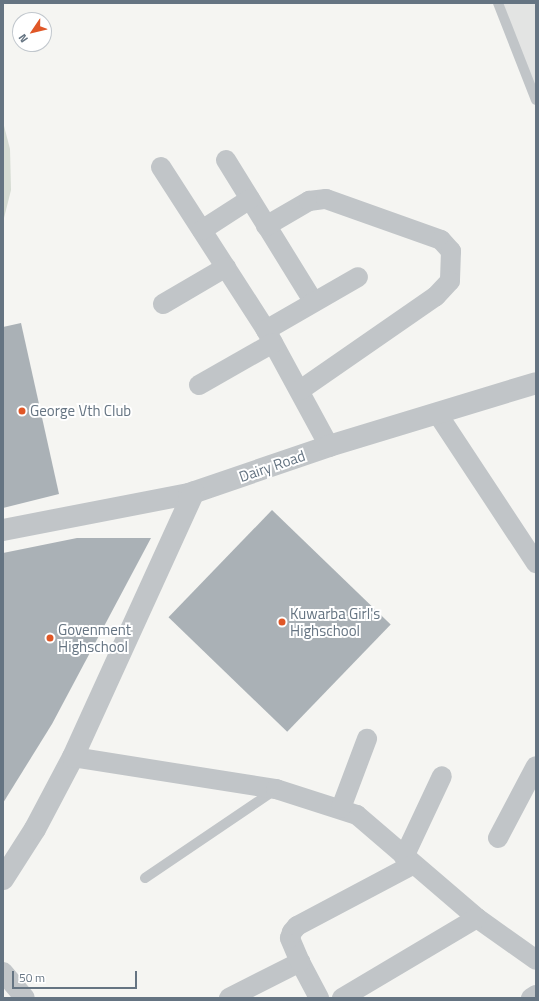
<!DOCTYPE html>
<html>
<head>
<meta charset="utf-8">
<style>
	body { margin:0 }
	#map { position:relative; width:539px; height:1001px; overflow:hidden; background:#f5f5f2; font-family:"Titillium Web",sans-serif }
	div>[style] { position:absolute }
	.built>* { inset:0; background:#e3e4e3 }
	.green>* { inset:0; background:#d6dcd3 }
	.building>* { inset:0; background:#aab1b6; transform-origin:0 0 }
	.service>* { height:10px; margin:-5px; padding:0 5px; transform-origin:5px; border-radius:5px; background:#c1c5c8 }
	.minor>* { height:20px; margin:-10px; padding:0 10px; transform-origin:10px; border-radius:10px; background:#c1c5c8 }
	.tertiary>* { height:22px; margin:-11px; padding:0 11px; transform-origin:11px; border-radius:11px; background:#c1c5c8 }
	.dots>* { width:11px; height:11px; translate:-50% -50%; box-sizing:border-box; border:2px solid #fff; border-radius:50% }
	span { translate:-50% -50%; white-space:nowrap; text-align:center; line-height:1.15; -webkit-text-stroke:4px #fff; paint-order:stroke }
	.poi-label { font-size:15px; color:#657482 }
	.left { translate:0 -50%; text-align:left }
	.street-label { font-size:15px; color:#657482 }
	.frame { position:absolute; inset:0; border:4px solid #657482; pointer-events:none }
	.north { position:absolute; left:12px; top:12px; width:40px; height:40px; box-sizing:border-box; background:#fff; border:1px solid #c1c7cd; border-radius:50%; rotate:235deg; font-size:11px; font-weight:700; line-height:16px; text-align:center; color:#657482 }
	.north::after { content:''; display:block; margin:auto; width:14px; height:18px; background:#e05727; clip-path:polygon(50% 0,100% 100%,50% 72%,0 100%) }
	.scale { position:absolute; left:12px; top:971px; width:125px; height:18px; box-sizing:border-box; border:2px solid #657482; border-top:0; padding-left:5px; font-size:12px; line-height:14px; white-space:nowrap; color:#657482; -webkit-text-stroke:3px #fff; paint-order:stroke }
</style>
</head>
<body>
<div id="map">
	<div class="built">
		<i style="clip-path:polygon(503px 3px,536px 3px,536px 92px)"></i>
	</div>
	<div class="green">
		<i style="clip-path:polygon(3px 122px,10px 149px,11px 190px,3px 222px)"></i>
	</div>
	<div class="building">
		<i style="clip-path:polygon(21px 323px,59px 494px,3px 508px,3px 327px)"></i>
		<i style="left:272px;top:510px;width:165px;height:149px;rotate:44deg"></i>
		<i style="clip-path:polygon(77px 538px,151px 538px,52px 724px,3px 803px,3px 553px)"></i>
	</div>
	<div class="service">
		<i style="left:498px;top:3px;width:104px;rotate:68.6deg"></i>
		<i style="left:145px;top:878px;width:157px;rotate:-34.1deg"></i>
	</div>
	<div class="minor">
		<i style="left:226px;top:160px;width:166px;rotate:58.3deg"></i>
		<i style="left:161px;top:167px;width:194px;rotate:57.2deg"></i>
		<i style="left:266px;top:330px;width:132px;rotate:61.5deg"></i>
		<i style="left:266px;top:226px;width:50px;rotate:-30.2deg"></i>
		<i style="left:309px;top:201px;width:17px;rotate:-7deg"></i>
		<i style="left:326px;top:199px;width:122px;rotate:19.6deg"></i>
		<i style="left:441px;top:240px;width:15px;rotate:48deg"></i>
		<i style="left:451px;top:251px;width:30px;rotate:92deg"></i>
		<i style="left:450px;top:281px;width:21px;rotate:133deg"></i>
		<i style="left:436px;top:296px;width:165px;rotate:145.3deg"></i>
		<i style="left:202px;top:230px;width:57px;rotate:-32.9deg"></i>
		<i style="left:163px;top:304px;width:73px;rotate:-30.4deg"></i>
		<i style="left:266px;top:330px;width:106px;rotate:-29.9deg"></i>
		<i style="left:199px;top:385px;width:85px;rotate:-29.6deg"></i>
		<i style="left:437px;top:413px;width:180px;rotate:56.6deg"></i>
		<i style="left:73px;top:757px;width:206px;rotate:9deg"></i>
		<i style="left:276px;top:789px;width:85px;rotate:17.8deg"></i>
		<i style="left:357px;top:815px;width:158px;rotate:40.6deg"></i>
		<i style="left:477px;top:918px;width:72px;rotate:35.4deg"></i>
		<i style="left:341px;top:808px;width:74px;rotate:-69.4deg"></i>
		<i style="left:498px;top:838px;width:81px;rotate:-62.2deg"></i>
		<i style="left:404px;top:857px;width:89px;rotate:-64.9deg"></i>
		<i style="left:3px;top:972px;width:34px;rotate:50deg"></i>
		<i style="left:229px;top:998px;width:80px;rotate:-26.9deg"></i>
		<i style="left:319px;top:998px;width:41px;rotate:-117.8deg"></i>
		<i style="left:300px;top:962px;width:26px;rotate:-113deg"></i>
		<i style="left:290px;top:938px;width:6px;rotate:-72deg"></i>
		<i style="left:292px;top:932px;width:8px;rotate:-50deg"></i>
		<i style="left:297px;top:926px;width:130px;rotate:-27.9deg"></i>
		<i style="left:342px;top:998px;width:157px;rotate:-30.7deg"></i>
		<i style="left:531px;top:998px;width:6px;rotate:-31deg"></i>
	</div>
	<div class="tertiary">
		<i style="left:3px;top:530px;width:189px;rotate:-11deg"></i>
		<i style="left:189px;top:494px;width:148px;rotate:-18.9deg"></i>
		<i style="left:329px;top:446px;width:216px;rotate:-16.9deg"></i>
		<i style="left:3px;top:879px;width:59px;rotate:-57.4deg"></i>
		<i style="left:35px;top:829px;width:81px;rotate:-62.2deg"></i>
		<i style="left:73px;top:757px;width:291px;rotate:-65.5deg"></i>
	</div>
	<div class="dots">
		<i style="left:22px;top:411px;background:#e05727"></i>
		<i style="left:282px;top:622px;background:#e05727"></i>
		<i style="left:50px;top:638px;background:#e05727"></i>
	</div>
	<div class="poi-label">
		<span class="left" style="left:30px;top:411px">George Vth Club</span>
		<span class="left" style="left:290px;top:622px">Kuwarba Girl's<br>Highschool</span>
		<span class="left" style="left:58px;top:638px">Govenment<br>Highschool</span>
	</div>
	<div class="street-label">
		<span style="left:272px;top:466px;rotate:-19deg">Dairy Road</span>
	</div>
	<div class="frame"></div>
	<div class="north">N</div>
	<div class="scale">50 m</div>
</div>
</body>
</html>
